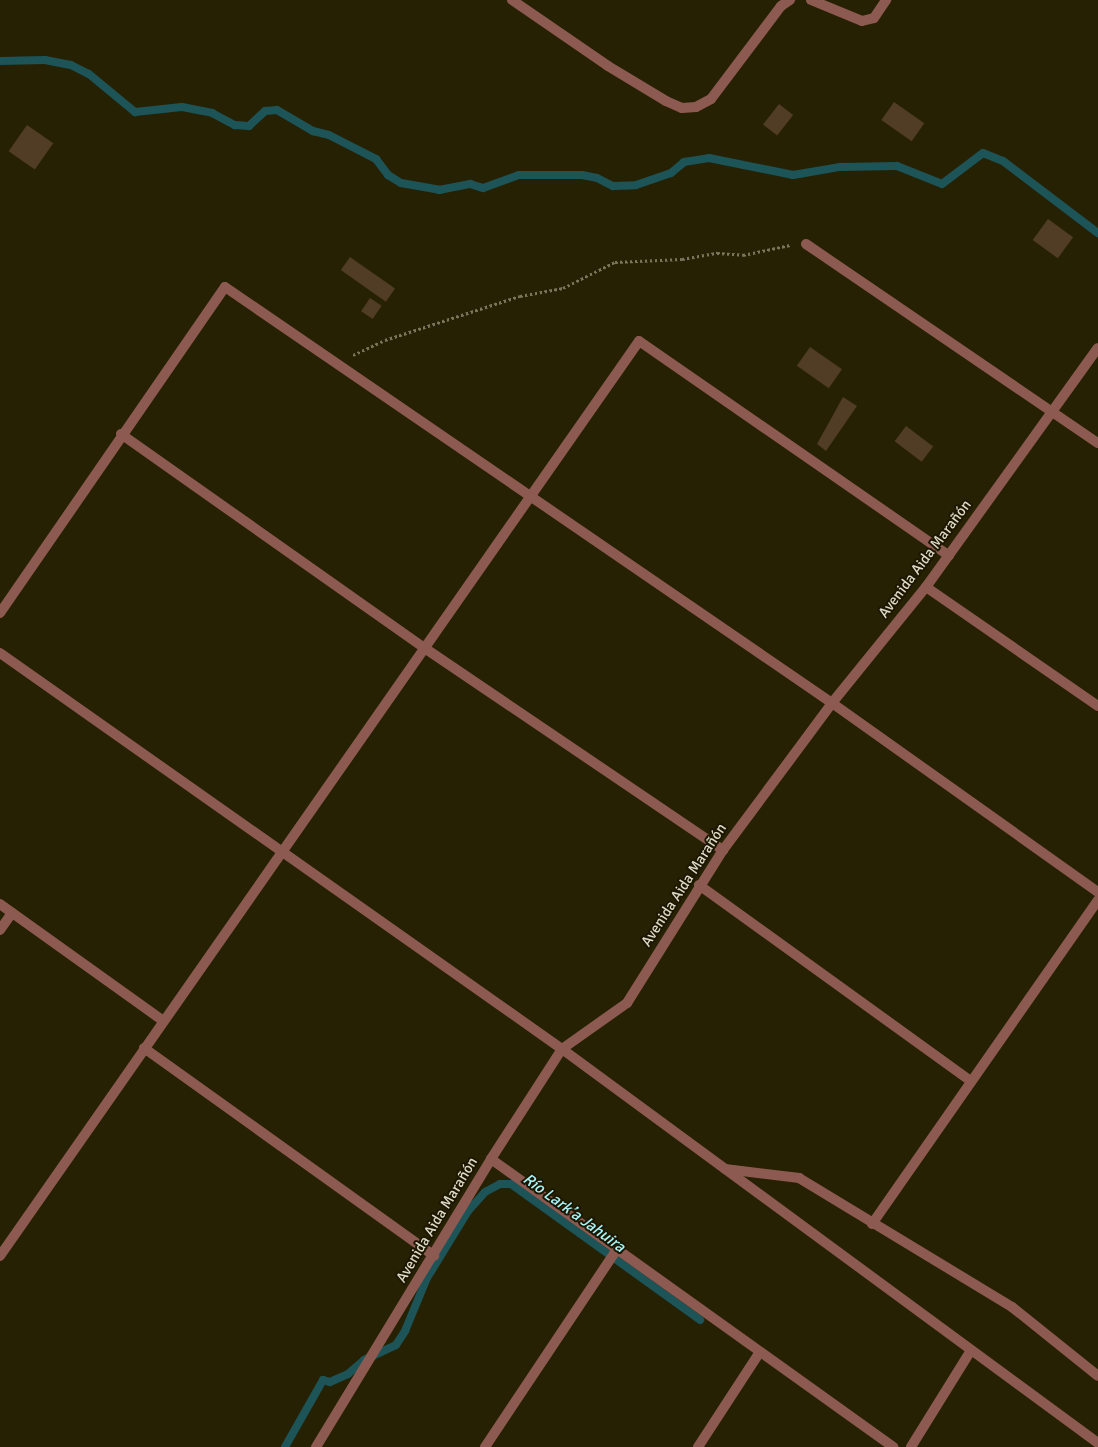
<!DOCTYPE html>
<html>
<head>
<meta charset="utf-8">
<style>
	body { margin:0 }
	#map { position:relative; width:1098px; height:1447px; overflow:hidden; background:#272103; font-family:Signika,sans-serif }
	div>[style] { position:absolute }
	.stream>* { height:8px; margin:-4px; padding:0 4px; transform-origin:4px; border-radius:4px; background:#1d5458 }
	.building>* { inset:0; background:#513c25; transform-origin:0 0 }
	.path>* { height:3px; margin-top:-1.5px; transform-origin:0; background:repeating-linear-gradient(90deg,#79745c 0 2.5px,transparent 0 5px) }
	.minor>* { height:10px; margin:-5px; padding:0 5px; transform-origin:5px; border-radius:5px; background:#8d5a51 }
	.tertiary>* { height:10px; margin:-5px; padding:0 5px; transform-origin:5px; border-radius:5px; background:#8d5a51 }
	span { translate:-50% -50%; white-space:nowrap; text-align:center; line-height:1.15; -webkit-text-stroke:4px #1d1700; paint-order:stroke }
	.street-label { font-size:15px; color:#dcd9c8 }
	.water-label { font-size:16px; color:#a7f4f9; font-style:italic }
</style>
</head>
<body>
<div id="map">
	<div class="stream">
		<i style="left:0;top:61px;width:45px;rotate:-1.3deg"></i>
		<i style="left:45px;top:60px;width:26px;rotate:11deg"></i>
		<i style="left:71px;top:65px;width:20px;rotate:27deg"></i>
		<i style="left:89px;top:74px;width:60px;rotate:39.6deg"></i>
		<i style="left:135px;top:112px;width:47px;rotate:-6.1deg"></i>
		<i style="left:182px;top:107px;width:31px;rotate:11deg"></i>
		<i style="left:212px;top:113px;width:26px;rotate:28deg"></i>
		<i style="left:235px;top:125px;width:14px;rotate:4deg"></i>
		<i style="left:249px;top:126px;width:22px;rotate:-43deg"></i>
		<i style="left:265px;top:111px;width:12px;rotate:-5deg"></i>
		<i style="left:277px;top:110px;width:42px;rotate:30.3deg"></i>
		<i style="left:313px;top:131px;width:16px;rotate:14deg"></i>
		<i style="left:329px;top:135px;width:53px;rotate:27.1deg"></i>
		<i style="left:376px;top:159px;width:20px;rotate:53deg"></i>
		<i style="left:388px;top:175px;width:15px;rotate:32deg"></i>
		<i style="left:401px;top:183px;width:39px;rotate:10deg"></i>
		<i style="left:439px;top:190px;width:32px;rotate:-11deg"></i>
		<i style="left:470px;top:184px;width:14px;rotate:17deg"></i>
		<i style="left:483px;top:188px;width:38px;rotate:-20deg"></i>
		<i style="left:519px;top:175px;width:63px"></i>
		<i style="left:582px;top:175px;width:15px;rotate:11deg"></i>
		<i style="left:597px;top:178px;width:18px;rotate:27deg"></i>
		<i style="left:613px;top:186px;width:23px;rotate:-2deg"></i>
		<i style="left:636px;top:185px;width:37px;rotate:-19deg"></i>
		<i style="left:671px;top:173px;width:17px;rotate:-40deg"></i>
		<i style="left:684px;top:162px;width:25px;rotate:-9deg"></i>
		<i style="left:709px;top:158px;width:86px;rotate:11.4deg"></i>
		<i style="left:793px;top:175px;width:48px;rotate:-9.7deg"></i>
		<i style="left:840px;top:167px;width:57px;rotate:-1deg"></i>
		<i style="left:897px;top:166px;width:48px;rotate:21.8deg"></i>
		<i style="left:942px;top:184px;width:51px;rotate:-37.1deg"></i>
		<i style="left:983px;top:153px;width:22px;rotate:22deg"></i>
		<i style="left:1003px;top:161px;width:119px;rotate:37.2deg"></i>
		<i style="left:285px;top:1447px;width:77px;rotate:-60.4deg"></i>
		<i style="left:323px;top:1380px;width:7px;rotate:16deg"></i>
		<i style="left:330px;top:1382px;width:20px;rotate:-24deg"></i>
		<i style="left:348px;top:1374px;width:21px;rotate:-41deg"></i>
		<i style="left:364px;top:1360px;width:35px;rotate:-25deg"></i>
		<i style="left:396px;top:1345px;width:17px;rotate:-57deg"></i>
		<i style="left:405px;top:1331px;width:57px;rotate:-67.5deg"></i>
		<i style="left:427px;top:1278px;width:79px;rotate:-58.5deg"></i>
		<i style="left:468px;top:1211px;width:25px;rotate:-48deg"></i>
		<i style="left:485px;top:1192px;width:17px;rotate:-28deg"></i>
		<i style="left:500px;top:1184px;width:11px"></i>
		<i style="left:511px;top:1184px;width:233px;rotate:35.7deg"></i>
	</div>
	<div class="building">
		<i style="left:894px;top:102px;width:37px;height:22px;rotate:35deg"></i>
		<i style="left:779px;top:104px;width:18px;height:26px;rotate:38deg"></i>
		<i style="left:27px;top:125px;width:32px;height:32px;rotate:35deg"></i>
		<i style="left:1048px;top:219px;width:31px;height:26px;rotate:36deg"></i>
		<i style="left:350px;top:257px;width:55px;height:16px;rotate:35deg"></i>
		<i style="left:370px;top:298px;width:14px;height:16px;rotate:34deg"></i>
		<i style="left:810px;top:347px;width:39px;height:23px;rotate:35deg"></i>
		<i style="clip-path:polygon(843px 397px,857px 406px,826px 451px,817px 444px)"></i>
		<i style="left:906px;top:426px;width:34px;height:19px;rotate:37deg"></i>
	</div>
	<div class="path">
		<i style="left:353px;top:355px;width:35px;rotate:-25deg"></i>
		<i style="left:385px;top:340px;width:142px;rotate:-18.1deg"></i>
		<i style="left:520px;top:296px;width:44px;rotate:-10.5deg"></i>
		<i style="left:563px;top:288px;width:58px;rotate:-26.6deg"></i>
		<i style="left:615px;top:262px;width:67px;rotate:-2.6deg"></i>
		<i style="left:682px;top:259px;width:36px;rotate:-10deg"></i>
		<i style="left:717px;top:253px;width:26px;rotate:4deg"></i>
		<i style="left:743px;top:255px;width:48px;rotate:-12deg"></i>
	</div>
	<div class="minor">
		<i style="left:512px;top:0;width:116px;rotate:34.5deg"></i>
		<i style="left:608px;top:66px;width:68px;rotate:31.1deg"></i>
		<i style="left:666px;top:101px;width:17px;rotate:24deg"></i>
		<i style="left:682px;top:108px;width:14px;rotate:-4deg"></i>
		<i style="left:696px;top:107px;width:17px;rotate:-28deg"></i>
		<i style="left:711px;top:99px;width:116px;rotate:-53deg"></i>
		<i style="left:781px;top:6px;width:11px;rotate:-34deg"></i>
		<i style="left:811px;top:0;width:55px;rotate:22.4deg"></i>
		<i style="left:862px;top:21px;width:12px;rotate:-14deg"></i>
		<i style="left:874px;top:18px;width:22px;rotate:-56deg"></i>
		<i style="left:806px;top:244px;width:353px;rotate:34.3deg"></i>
		<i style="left:121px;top:434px;width:373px;rotate:35.2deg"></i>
		<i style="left:426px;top:649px;width:359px;rotate:34.1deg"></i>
		<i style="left:926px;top:587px;width:209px;rotate:34.7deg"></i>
		<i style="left:0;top:613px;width:396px;rotate:-55.4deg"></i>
		<i style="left:225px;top:287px;width:736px;rotate:34.42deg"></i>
		<i style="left:832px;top:703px;width:326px;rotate:35.4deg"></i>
		<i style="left:699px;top:885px;width:335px;rotate:35.8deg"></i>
		<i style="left:0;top:904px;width:199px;rotate:35.6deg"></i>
		<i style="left:0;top:930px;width:21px;rotate:-55deg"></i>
		<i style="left:144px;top:1048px;width:357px;rotate:35.6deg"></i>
		<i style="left:491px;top:1159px;width:495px;rotate:35.6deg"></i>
		<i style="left:872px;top:1224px;width:395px;rotate:-55.1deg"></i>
		<i style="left:0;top:1256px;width:1116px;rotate:-55.07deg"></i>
		<i style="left:639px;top:341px;width:377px;rotate:34.7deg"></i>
		<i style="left:316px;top:1447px;width:337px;rotate:-58.7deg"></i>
		<i style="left:491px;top:1159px;width:131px;rotate:-57.2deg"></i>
		<i style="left:562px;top:1049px;width:80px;rotate:-35.3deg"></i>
		<i style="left:627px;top:1003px;width:181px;rotate:-57.9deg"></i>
		<i style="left:723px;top:850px;width:183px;rotate:-53.4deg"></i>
		<i style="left:832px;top:703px;width:149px;rotate:-51deg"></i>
		<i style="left:926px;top:587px;width:294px;rotate:-54.3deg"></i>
		<i style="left:485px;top:1447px;width:238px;rotate:-56.3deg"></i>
		<i style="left:698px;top:1447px;width:113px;rotate:-56.9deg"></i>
		<i style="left:911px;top:1447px;width:112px;rotate:-58.2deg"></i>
	</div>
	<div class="tertiary">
		<i style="left:0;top:653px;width:688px;rotate:35.17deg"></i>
		<i style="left:562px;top:1049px;width:665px;rotate:36.32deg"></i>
		<i style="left:725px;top:1169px;width:75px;rotate:6.9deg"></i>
		<i style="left:799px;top:1178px;width:249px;rotate:31.2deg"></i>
		<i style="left:1012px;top:1307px;width:110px;rotate:38.7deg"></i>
	</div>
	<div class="street-label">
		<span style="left:925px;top:559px;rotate:-53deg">Avenida Aida Marañón</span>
		<span style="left:684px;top:885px;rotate:-57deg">Avenida Aida Marañón</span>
		<span style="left:437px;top:1220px;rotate:-59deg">Avenida Aida Marañón</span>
	</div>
	<div class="water-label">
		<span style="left:574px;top:1213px;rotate:36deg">Río Lark’a Jahuira</span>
	</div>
</div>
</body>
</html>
